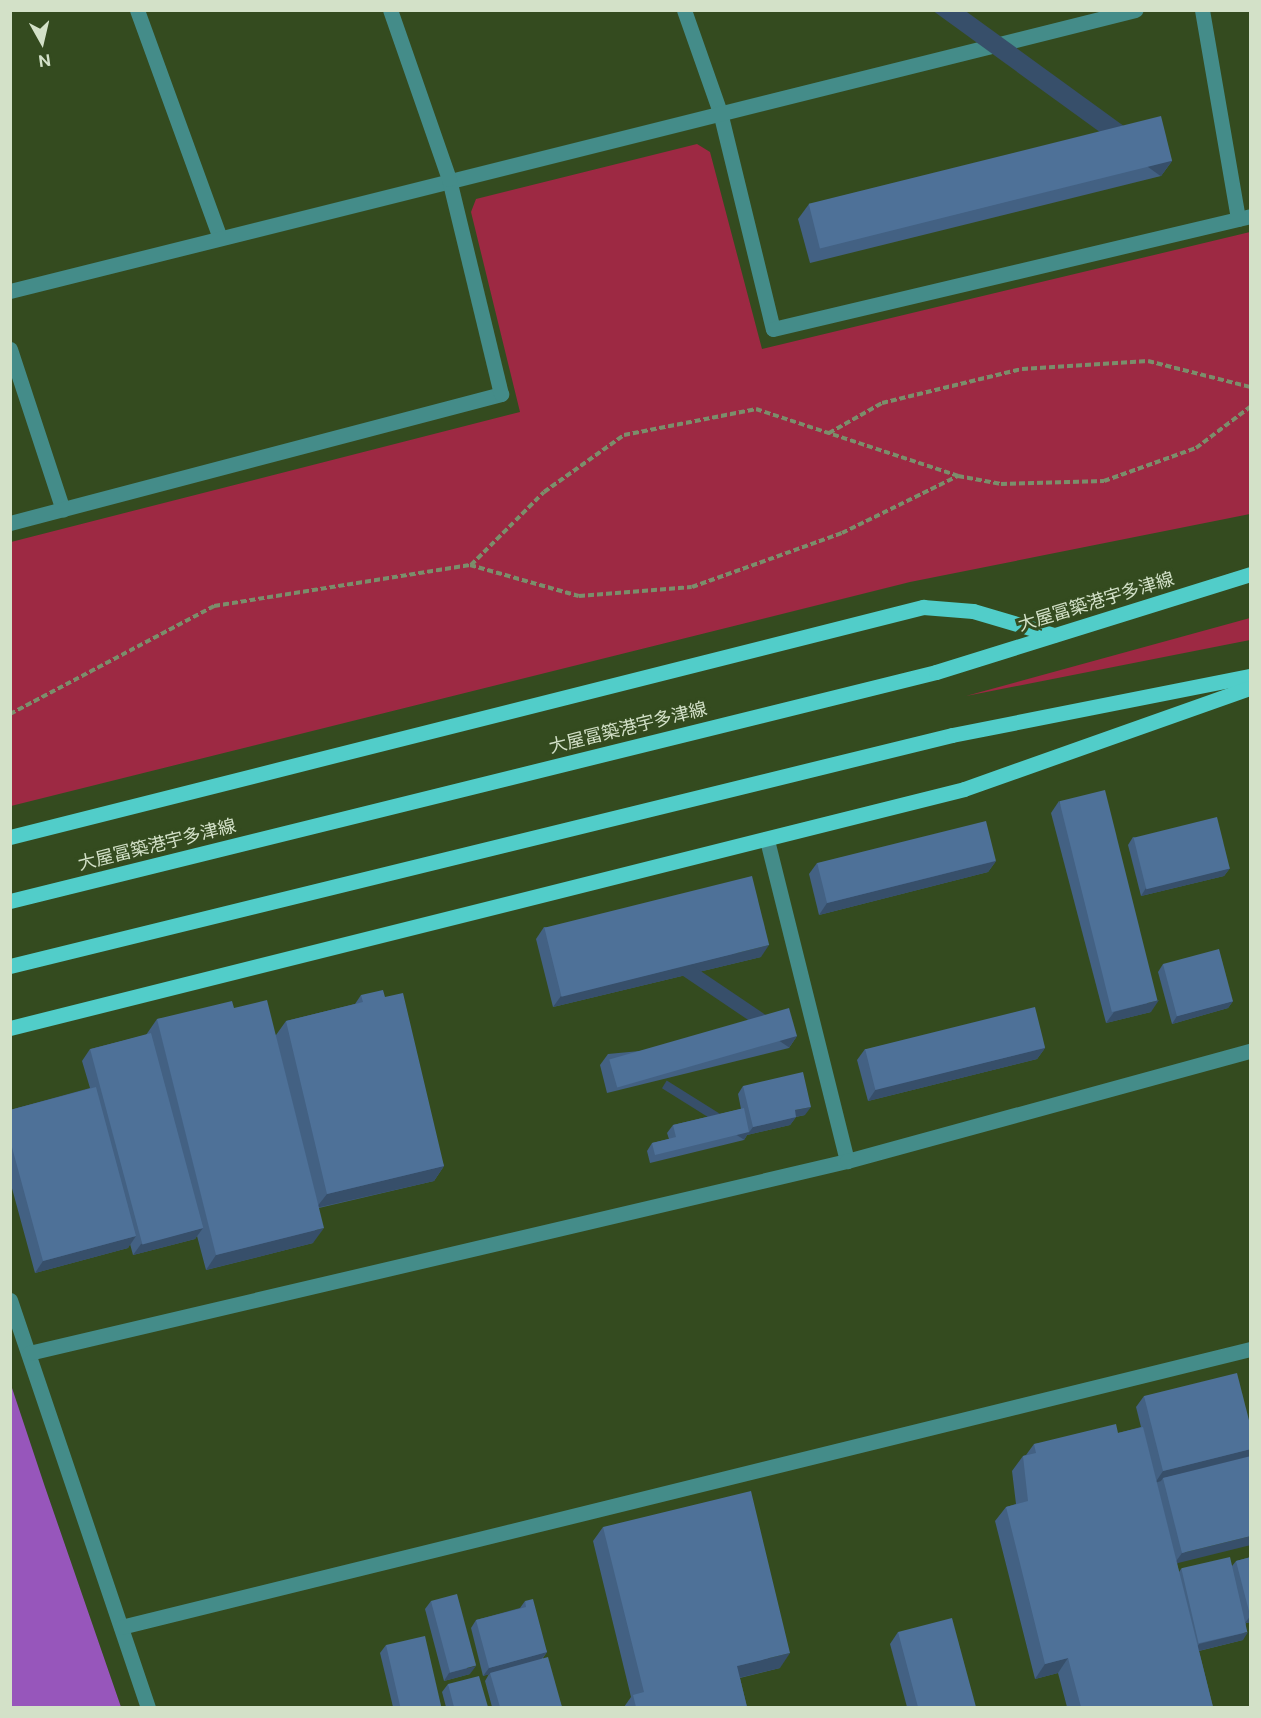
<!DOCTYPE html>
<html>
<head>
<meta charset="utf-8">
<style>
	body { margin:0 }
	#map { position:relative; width:1261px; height:1718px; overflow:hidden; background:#344b1f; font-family:"Public Sans","Noto Sans JP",sans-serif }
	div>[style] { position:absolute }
	.green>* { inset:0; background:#9d2943 }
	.water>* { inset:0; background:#9756bb }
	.path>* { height:4px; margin-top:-2px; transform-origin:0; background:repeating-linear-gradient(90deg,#7b8e6b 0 6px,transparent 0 9px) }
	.minor>* { height:15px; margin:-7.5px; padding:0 7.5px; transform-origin:7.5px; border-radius:7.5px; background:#448c89 }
	.major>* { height:15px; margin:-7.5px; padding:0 7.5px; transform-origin:7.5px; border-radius:7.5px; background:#51cdc9 }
	.wall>* { inset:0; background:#436183 }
	.shaded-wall>* { inset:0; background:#374f6a; transform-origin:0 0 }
	.building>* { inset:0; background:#4e7198; transform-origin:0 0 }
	span { translate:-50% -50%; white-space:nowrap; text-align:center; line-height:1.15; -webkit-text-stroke:6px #344b1f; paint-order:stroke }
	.street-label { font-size:18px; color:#d3e1c8 }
	.frame { position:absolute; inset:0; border:12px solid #d3e1c8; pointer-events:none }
	.north { position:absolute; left:12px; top:12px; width:60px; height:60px; -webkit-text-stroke:4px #344b1f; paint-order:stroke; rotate:172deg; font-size:16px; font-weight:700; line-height:24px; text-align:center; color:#d3e1c8 }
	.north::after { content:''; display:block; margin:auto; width:21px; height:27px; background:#d3e1c8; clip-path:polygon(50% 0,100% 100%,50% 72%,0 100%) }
</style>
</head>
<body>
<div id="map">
	<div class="green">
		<i style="clip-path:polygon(697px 144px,710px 152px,762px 349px,1250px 232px,1250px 514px,910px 582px,11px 806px,11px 542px,520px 412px,471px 212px,476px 199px)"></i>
		<i style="clip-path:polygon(1250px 618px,1250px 640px,966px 696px)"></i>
	</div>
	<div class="water">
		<i style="clip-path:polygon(11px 1385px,45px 1487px,121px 1707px,11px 1707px)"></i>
	</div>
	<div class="path">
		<i style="left:829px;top:433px;width:61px;rotate:-29.5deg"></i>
		<i style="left:882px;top:403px;width:144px;rotate:-13.7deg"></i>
		<i style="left:1022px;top:369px;width:126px;rotate:-3.6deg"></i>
		<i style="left:1148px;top:361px;width:105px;rotate:14.3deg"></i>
		<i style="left:471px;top:565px;width:103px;rotate:-45deg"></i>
		<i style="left:544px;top:492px;width:98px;rotate:-35.5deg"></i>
		<i style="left:624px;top:435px;width:135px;rotate:-11.1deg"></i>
		<i style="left:756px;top:409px;width:213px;rotate:18.3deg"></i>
		<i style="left:958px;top:476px;width:44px;rotate:10.5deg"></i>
		<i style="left:1001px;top:484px;width:103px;rotate:-1.7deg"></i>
		<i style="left:1104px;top:481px;width:98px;rotate:-19.7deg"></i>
		<i style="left:1196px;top:448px;width:68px;rotate:-37.2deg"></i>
		<i style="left:10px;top:714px;width:231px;rotate:-27.9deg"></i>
		<i style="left:214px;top:606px;width:259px;rotate:-9.1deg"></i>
		<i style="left:470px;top:565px;width:113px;rotate:15.9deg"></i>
		<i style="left:579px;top:596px;width:113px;rotate:-4.6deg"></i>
		<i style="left:692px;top:587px;width:159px;rotate:-19.8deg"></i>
		<i style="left:842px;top:533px;width:129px;rotate:-26.2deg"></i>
	</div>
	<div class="minor">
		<i style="left:137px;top:10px;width:239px;rotate:70deg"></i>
		<i style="left:684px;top:10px;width:108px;rotate:70.6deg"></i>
		<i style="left:720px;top:112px;width:223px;rotate:76.3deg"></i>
		<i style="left:773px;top:329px;width:490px;rotate:-13.3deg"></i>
		<i style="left:1202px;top:10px;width:212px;rotate:80.2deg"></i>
		<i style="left:10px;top:291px;width:1160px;rotate:-14.02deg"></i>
		<i style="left:10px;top:349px;width:169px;rotate:71.8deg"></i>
		<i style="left:10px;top:523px;width:508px;rotate:-14.72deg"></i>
		<i style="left:501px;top:394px;width:221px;rotate:-103.6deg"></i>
		<i style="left:449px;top:179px;width:179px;rotate:-109.2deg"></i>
		<i style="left:767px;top:840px;width:331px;rotate:76deg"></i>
		<i style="left:10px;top:1300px;width:431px;rotate:71.3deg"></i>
		<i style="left:29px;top:1353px;width:840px;rotate:-13.21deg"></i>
		<i style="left:847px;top:1161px;width:418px;rotate:-15.3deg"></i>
		<i style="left:121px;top:1627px;width:1163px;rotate:-13.83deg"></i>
	</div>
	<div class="major">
		<i style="left:10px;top:837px;width:942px;rotate:-14.14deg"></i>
		<i style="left:923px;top:607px;width:50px;rotate:4.6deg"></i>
		<i style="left:973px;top:611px;width:84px;rotate:16.5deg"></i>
		<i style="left:10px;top:901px;width:954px;rotate:-13.89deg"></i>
		<i style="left:936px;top:672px;width:329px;rotate:-17.3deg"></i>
		<i style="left:10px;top:966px;width:970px;rotate:-13.78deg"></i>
		<i style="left:952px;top:735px;width:304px;rotate:-11.2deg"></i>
		<i style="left:10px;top:1028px;width:983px;rotate:-14.06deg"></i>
		<i style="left:964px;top:789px;width:303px;rotate:-19.5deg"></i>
	</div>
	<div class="wall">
		<i style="clip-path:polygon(1172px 161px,1161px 176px,810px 263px,798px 219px,809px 204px)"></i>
		<i style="clip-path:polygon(1059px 801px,1151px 1012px,1106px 1023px,1051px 813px)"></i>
		<i style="clip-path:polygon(1133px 837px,1230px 868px,1224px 876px,1141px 896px,1128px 845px)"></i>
		<i style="clip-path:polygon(996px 861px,988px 872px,819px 915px,809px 874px,817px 863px)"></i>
		<i style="clip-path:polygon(544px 927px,761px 957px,553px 1007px,536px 939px)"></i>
		<i style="clip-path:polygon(1163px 964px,1233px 1001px,1228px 1008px,1172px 1024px,1158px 972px)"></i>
		<i style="clip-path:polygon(361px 995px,385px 997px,444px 1166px,434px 1181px,319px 1208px,313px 1243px,206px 1270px,197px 1236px,195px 1239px,133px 1255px,130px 1244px,128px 1248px,35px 1273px,10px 1181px,10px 1110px,90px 1088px,82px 1061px,90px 1049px,146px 1035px,157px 1019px,234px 1008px,276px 1035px,286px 1021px,355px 1004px)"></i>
		<i style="clip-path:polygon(797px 1036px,789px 1048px,607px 1093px,600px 1065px,608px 1054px)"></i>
		<i style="clip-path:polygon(1045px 1048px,1037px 1059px,868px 1101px,857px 1060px,865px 1049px)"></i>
		<i style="clip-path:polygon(743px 1086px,805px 1115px,796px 1117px,790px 1125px,747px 1135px,744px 1140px,650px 1163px,647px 1151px,652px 1143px,669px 1139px,667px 1133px,673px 1125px,741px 1109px,738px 1094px)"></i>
		<i style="clip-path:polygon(1144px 1396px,1251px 1428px,1251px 1455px,1177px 1564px,1179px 1572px,1181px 1569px,1232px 1566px,1236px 1561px,1251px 1557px,1251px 1622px,1246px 1623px,1243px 1640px,1199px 1651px,1213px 1707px,1067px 1707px,1058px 1673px,1035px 1679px,995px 1521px,1006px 1507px,1016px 1504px,1012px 1471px,1023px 1456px,1026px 1455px,1034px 1444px,1118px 1433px,1141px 1427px,1136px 1407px)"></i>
		<i style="clip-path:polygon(603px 1527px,780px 1668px,740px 1678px,747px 1707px,624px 1707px,631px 1697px,593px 1541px)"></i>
		<i style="clip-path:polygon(431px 1601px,470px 1674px,444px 1681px,425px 1609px)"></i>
		<i style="clip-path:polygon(525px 1601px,547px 1652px,543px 1658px,562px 1707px,492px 1707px,485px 1681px,489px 1674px,483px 1676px,471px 1628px,476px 1620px,520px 1608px)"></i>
		<i style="clip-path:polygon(898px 1632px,976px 1707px,907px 1707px,890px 1644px)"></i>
		<i style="clip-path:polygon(386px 1645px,442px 1707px,393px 1707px,380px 1653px)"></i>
		<i style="clip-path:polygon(448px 1684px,488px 1707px,446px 1707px,442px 1692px)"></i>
	</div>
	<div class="shaded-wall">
		<i style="left:1172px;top:161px;width:19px;height:363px;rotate:126deg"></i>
		<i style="clip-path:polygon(996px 861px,988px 872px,819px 915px,827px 903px)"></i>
		<i style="clip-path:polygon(1230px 868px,1224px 876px,1141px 896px,1146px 888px)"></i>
		<i style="clip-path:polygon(769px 945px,761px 957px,553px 1007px,561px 996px)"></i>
		<i style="clip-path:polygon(1159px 1000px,1151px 1012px,1106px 1023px,1114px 1012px)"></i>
		<i style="clip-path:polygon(1233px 1001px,1228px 1008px,1172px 1024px,1177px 1016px)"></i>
		<i style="left:797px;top:1036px;width:14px;height:187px;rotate:124deg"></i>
		<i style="clip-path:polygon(1045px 1048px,1037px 1059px,868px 1101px,876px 1089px)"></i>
		<i style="clip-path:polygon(811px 1107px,805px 1115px,789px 1118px,795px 1110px)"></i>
		<i style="clip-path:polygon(796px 1117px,790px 1125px,747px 1135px,753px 1127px)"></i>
		<i style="left:749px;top:1132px;width:9px;height:97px;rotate:122deg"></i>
		<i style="clip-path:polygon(444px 1166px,434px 1181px,316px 1208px,327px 1194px)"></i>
		<i style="clip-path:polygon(203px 1228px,195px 1239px,133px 1255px,141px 1244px)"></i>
		<i style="clip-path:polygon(324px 1228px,313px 1243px,206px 1270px,216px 1255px)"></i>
		<i style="clip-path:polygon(136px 1236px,128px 1248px,35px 1273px,43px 1261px)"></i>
		<i style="clip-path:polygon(1251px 1449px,1251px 1455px,1247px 1459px,1163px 1478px,1161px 1481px,1155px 1483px,1163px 1471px)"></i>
		<i style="clip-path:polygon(1251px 1536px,1251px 1545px,1174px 1564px,1182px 1553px)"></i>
		<i style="clip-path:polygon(1251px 1615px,1251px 1622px,1245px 1623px)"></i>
		<i style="clip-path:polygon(1248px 1632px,1243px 1640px,1194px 1652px,1199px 1644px)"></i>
		<i style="clip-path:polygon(547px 1652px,541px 1660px,483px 1676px,489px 1668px)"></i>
		<i style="clip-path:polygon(790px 1653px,780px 1668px,726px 1681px,737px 1666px)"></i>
		<i style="clip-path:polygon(1068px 1658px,1058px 1673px,1035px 1679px,1045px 1664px)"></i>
		<i style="clip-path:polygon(476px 1666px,470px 1674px,444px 1681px,449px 1673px)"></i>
	</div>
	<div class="building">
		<i style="left:1161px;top:116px;width:46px;height:363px;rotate:76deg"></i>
		<i style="left:1105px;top:790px;width:217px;height:47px;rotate:76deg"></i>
		<i style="left:1217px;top:817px;width:53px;height:86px;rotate:76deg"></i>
		<i style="left:986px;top:821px;width:41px;height:174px;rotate:76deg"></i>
		<i style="left:752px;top:876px;width:71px;height:214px;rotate:76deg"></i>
		<i style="left:1219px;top:949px;width:54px;height:58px;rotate:75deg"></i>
		<i style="clip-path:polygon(383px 990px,385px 997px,403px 993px,444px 1166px,327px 1194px,286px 1021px,363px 1002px,361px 995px)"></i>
		<i style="clip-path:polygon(267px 1000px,324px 1228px,216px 1255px,157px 1019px,232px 1001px,234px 1008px)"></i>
		<i style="left:1035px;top:1007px;width:42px;height:175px;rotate:76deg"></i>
		<i style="left:789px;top:1008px;width:29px;height:187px;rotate:74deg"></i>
		<i style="left:151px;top:1033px;width:202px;height:63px;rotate:75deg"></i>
		<i style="clip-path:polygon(803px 1072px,811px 1107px,795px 1110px,796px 1117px,753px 1127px,743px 1086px)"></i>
		<i style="clip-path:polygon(96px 1087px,136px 1236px,43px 1261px,10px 1140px,10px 1110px)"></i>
		<i style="clip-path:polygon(744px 1108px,749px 1132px,655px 1155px,652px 1143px,676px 1137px,673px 1125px)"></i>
		<i style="clip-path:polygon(1237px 1373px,1251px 1428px,1251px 1449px,1163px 1471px,1144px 1396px)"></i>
		<i style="clip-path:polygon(1116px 1424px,1118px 1433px,1143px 1427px,1213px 1707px,1081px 1707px,1068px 1658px,1045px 1664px,1006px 1507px,1028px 1501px,1023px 1456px,1036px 1453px,1034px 1444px)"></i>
		<i style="clip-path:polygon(1251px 1456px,1251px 1536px,1182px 1553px,1163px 1478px)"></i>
		<i style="clip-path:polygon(751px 1491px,790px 1653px,737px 1666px,747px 1707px,636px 1707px,633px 1695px,644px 1692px,603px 1527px)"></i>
		<i style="left:1230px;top:1557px;width:77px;height:50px;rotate:77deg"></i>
		<i style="clip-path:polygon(1251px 1557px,1251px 1615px,1250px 1615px,1236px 1561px)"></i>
		<i style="left:457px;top:1594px;width:74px;height:27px;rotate:75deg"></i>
		<i style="clip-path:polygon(533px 1599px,547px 1652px,489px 1668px,476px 1620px,526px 1607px,525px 1601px)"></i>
		<i style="clip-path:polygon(952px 1618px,976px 1707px,918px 1707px,898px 1632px)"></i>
		<i style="left:425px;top:1636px;width:73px;height:40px;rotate:77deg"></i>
		<i style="clip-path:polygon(548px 1657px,562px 1707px,500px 1707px,490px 1673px)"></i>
		<i style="clip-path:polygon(479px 1676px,488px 1707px,454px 1707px,448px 1684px)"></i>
	</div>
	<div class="street-label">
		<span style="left:1096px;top:602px;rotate:-17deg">大屋冨築港宇多津線</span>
		<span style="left:628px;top:728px;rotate:-14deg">大屋冨築港宇多津線</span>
		<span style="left:157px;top:845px;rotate:-14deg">大屋冨築港宇多津線</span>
	</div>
	<div class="frame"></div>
	<div class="north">N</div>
</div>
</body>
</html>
